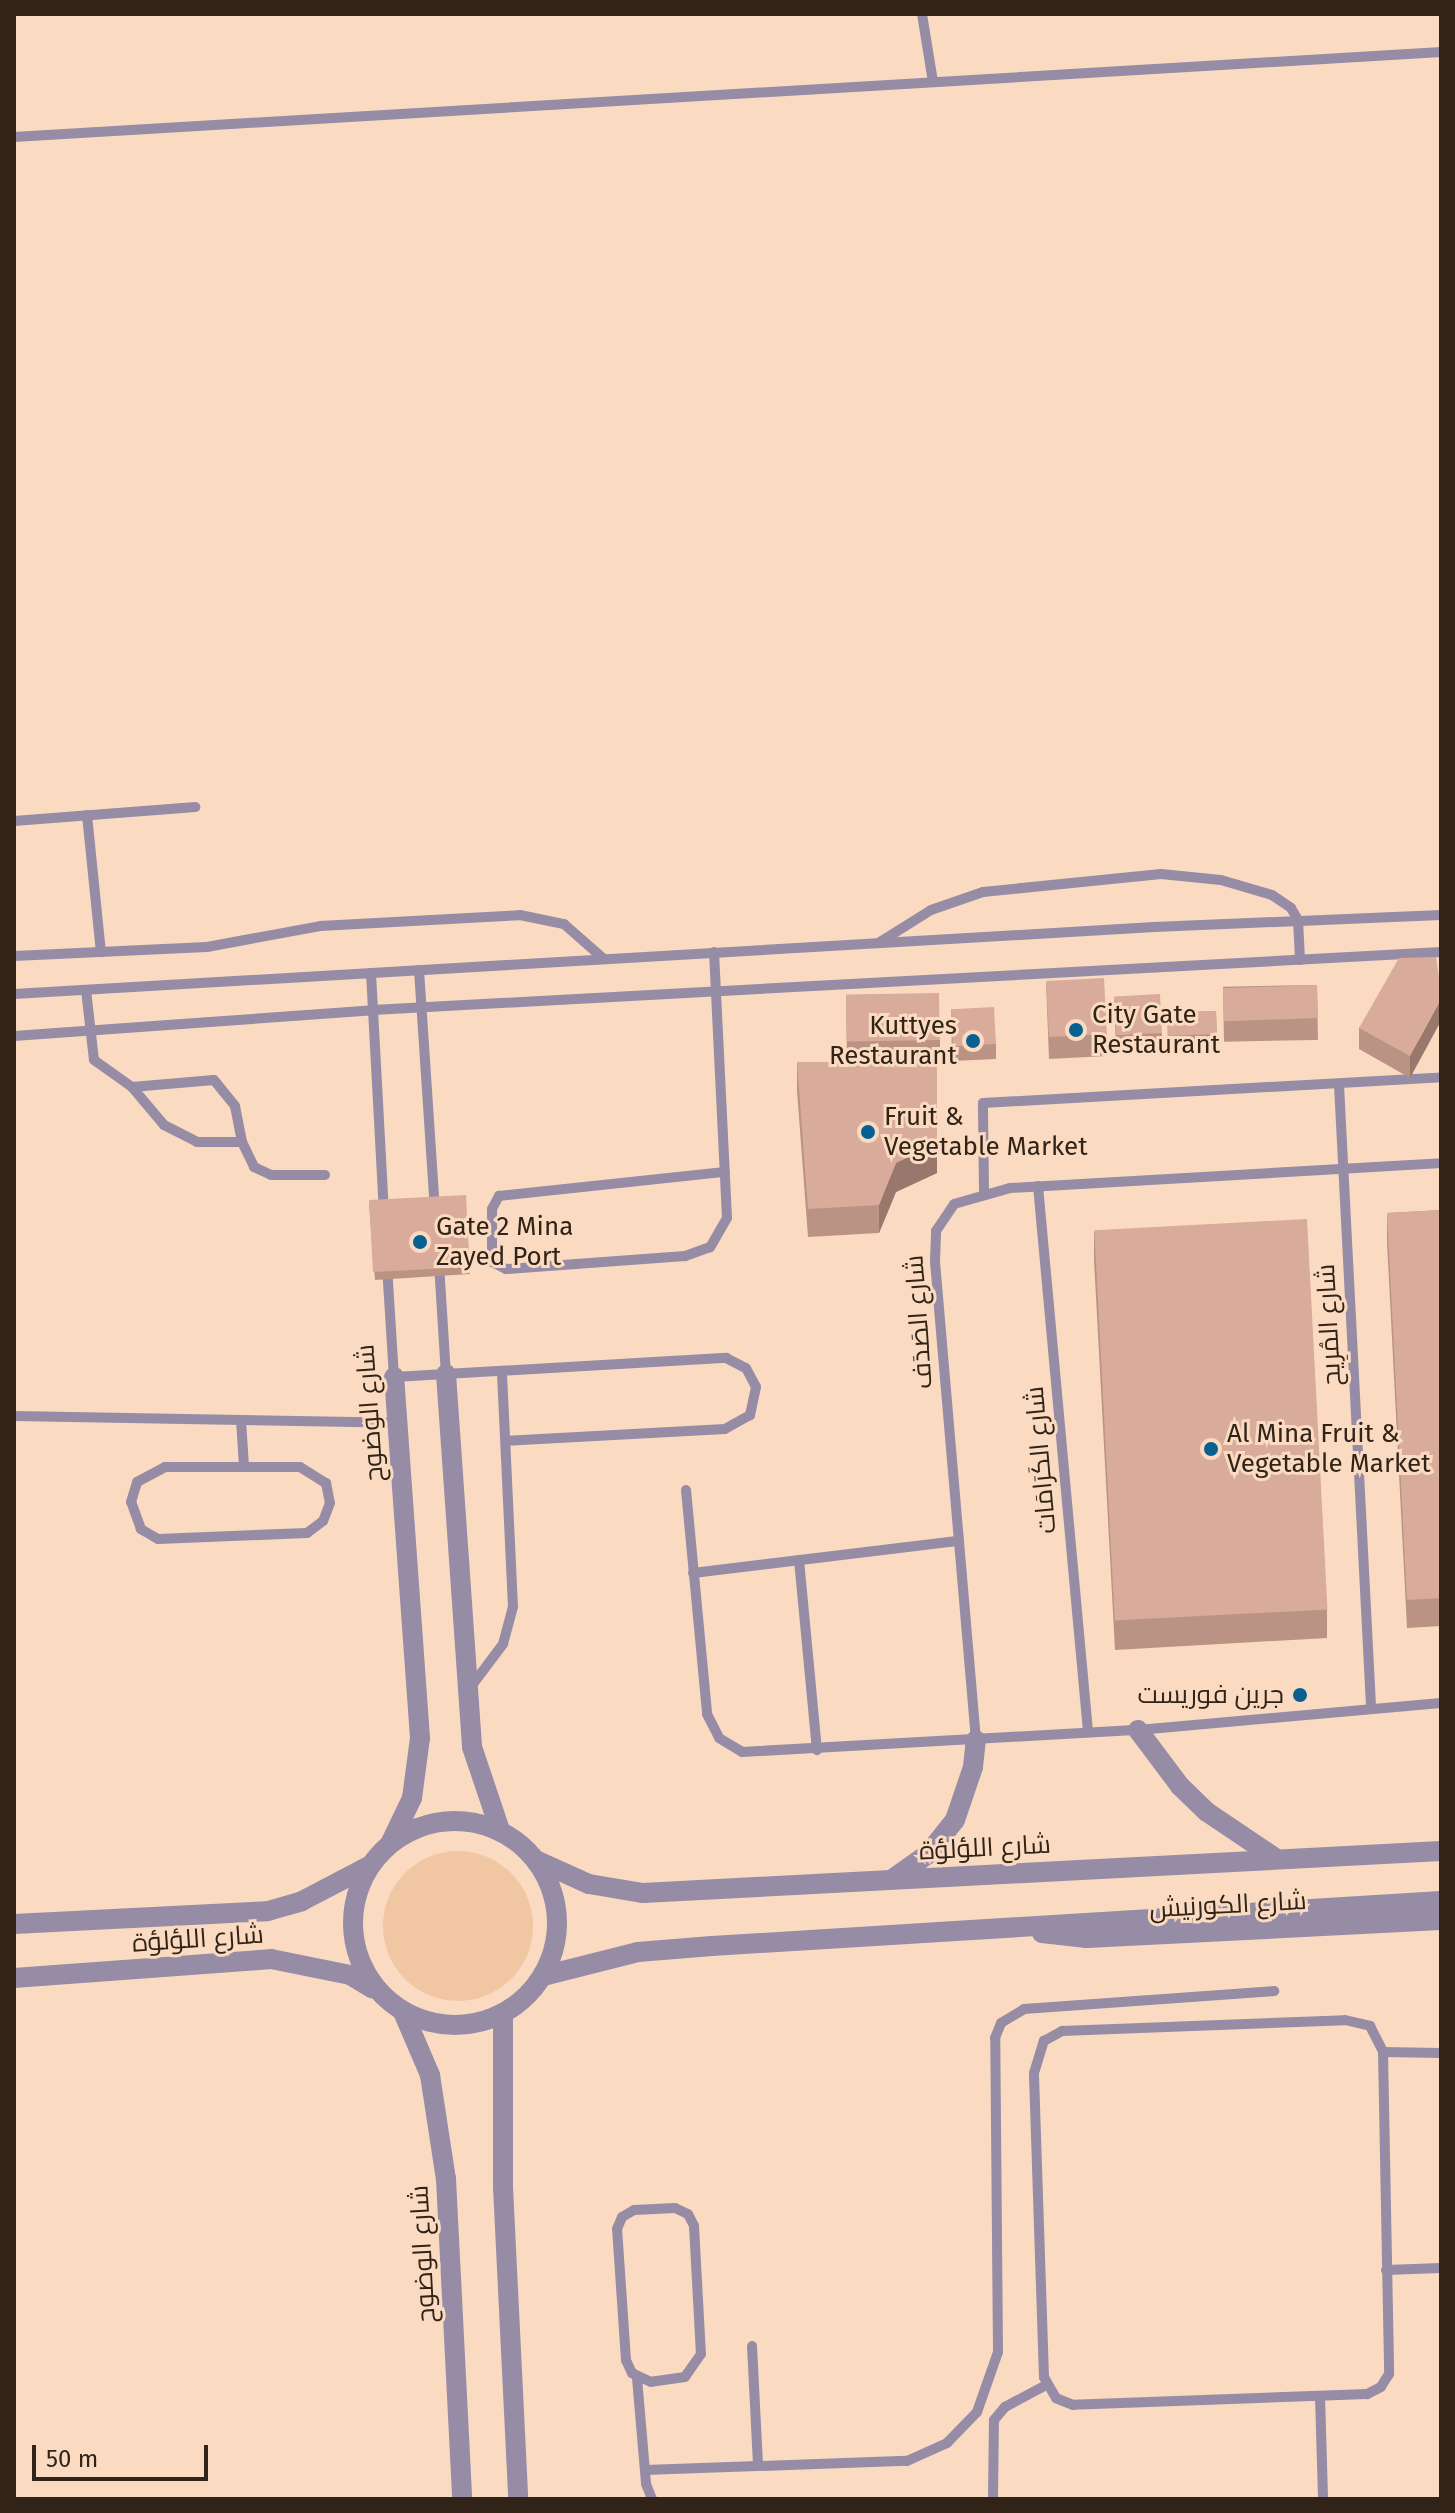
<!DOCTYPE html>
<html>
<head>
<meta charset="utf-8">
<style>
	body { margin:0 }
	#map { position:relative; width:1455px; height:2513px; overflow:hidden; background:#fadbc2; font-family:"Fira Sans",Cairo,sans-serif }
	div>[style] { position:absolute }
	.green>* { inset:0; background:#f1c6a2 }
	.round { border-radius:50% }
	.service>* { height:10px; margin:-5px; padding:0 5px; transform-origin:5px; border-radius:5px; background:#968ca6 }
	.minor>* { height:20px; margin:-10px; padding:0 10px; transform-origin:10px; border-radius:10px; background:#968ca6 }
	.tertiary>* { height:20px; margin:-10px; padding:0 10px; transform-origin:10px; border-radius:10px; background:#968ca6 }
	.tertiary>.ring { margin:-10px; padding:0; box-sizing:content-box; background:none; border:20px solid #968ca6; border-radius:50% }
	.wall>* { inset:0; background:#bb9384; transform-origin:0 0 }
	.shaded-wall>* { inset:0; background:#98786c }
	.building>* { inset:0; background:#d9ab9a; transform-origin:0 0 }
	.dots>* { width:22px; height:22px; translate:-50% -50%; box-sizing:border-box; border:4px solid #fadbc2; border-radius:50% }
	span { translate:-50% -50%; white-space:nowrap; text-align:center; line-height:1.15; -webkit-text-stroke:6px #fadbc2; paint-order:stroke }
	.poi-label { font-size:26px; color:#312317 }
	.left { translate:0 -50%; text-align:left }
	.right { translate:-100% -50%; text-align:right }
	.street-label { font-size:26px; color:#312317 }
	.frame { position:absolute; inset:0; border:16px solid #312317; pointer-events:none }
	.scale { position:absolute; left:32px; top:2445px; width:176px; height:36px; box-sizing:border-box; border:4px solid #312317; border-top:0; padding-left:10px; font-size:24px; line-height:28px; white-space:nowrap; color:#312317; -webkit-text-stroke:6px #fadbc2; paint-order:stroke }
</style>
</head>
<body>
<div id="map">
	<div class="green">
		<i class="round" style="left:383px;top:1851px;width:150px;height:150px"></i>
	</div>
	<div class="service">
		<i style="left:922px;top:14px;width:69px;rotate:80.8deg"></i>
		<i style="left:14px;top:137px;width:1430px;rotate:-3.41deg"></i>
		<i style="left:87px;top:815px;width:138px;rotate:84.2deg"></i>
		<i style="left:14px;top:821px;width:182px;rotate:-4.4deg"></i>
		<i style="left:880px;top:942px;width:60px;rotate:-32.1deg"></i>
		<i style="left:931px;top:910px;width:55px;rotate:-19.1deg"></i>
		<i style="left:983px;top:892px;width:179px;rotate:-5.8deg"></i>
		<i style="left:1161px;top:874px;width:60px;rotate:5.7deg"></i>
		<i style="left:1221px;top:880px;width:53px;rotate:16.4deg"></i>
		<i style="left:1272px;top:895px;width:23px;rotate:34deg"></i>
		<i style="left:1291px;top:908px;width:14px;rotate:60deg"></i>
		<i style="left:1298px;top:920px;width:40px;rotate:87.1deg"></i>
		<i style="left:714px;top:952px;width:266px;rotate:87.2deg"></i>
		<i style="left:727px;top:1218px;width:34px;rotate:120deg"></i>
		<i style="left:710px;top:1247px;width:27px;rotate:160deg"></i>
		<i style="left:685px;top:1256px;width:179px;rotate:175.8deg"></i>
		<i style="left:506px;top:1269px;width:16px;rotate:-153deg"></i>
		<i style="left:492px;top:1262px;width:53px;rotate:-90deg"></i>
		<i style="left:492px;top:1209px;width:15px;rotate:-62deg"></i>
		<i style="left:499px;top:1196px;width:227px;rotate:-6.1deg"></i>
		<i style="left:14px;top:956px;width:193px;rotate:-2.7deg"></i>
		<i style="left:207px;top:947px;width:115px;rotate:-10.5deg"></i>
		<i style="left:320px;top:926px;width:200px;rotate:-3.1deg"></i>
		<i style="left:520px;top:915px;width:45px;rotate:11.6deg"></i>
		<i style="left:564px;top:924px;width:53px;rotate:41.2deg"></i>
		<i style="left:419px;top:970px;width:239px;rotate:86.2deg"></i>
		<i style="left:371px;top:973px;width:241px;rotate:86.9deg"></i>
		<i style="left:86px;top:990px;width:70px;rotate:83.5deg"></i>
		<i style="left:94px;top:1060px;width:47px;rotate:35.4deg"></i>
		<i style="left:132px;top:1087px;width:82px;rotate:-4.9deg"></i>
		<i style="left:214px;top:1080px;width:33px;rotate:51deg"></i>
		<i style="left:235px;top:1106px;width:37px;rotate:79deg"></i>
		<i style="left:242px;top:1142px;width:28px;rotate:64deg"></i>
		<i style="left:254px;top:1167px;width:19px;rotate:25deg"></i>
		<i style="left:271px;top:1175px;width:54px"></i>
		<i style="left:14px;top:994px;width:1142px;rotate:-3.36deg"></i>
		<i style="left:1154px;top:927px;width:287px;rotate:-2.4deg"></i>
		<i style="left:14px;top:1036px;width:360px;rotate:-4.1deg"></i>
		<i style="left:373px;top:1010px;width:1070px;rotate:-3.11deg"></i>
		<i style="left:1339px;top:1085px;width:622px;rotate:87.05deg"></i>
		<i style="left:132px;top:1087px;width:50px;rotate:49.9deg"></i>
		<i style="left:164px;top:1125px;width:37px;rotate:27deg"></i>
		<i style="left:197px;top:1142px;width:45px"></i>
		<i style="left:1038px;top:1186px;width:547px;rotate:84.76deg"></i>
		<i style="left:984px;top:1191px;width:88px;rotate:-90.7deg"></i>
		<i style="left:983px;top:1103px;width:459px;rotate:-3.2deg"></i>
		<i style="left:439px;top:1264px;width:110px;rotate:86.4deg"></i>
		<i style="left:387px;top:1266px;width:111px;rotate:86.4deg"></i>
		<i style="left:394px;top:1377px;width:333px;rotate:-3.3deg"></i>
		<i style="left:726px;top:1358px;width:22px;rotate:27deg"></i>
		<i style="left:746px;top:1368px;width:21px;rotate:62deg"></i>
		<i style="left:756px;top:1387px;width:29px;rotate:102deg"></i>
		<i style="left:750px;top:1415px;width:29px;rotate:151deg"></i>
		<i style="left:725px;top:1429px;width:219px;rotate:176.9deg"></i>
		<i style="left:14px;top:1416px;width:382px;rotate:1deg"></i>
		<i style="left:241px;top:1420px;width:47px;rotate:86.3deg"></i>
		<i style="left:165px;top:1467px;width:135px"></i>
		<i style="left:300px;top:1467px;width:31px;rotate:32deg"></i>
		<i style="left:326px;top:1483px;width:20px;rotate:79deg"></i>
		<i style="left:330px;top:1503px;width:19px;rotate:111deg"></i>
		<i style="left:323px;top:1521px;width:20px;rotate:143deg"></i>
		<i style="left:307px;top:1533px;width:149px;rotate:177.7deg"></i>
		<i style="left:158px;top:1539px;width:20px;rotate:-150deg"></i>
		<i style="left:141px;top:1529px;width:29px;rotate:-110deg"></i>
		<i style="left:131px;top:1502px;width:21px;rotate:-73deg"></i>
		<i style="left:137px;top:1482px;width:32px;rotate:-28deg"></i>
		<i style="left:686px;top:1490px;width:225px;rotate:84.6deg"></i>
		<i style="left:707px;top:1714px;width:27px;rotate:63deg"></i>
		<i style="left:719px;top:1738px;width:27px;rotate:31deg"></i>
		<i style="left:742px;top:1752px;width:397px;rotate:-3.2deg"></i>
		<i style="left:1138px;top:1730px;width:304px;rotate:-5.1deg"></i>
		<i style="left:799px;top:1560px;width:191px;rotate:84.6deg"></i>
		<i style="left:693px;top:1573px;width:268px;rotate:-6.9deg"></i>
		<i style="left:470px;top:1688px;width:55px;rotate:-53.1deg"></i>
		<i style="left:503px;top:1644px;width:38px;rotate:-75deg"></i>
		<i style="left:513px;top:1607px;width:236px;rotate:-92.7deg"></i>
		<i style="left:976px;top:1740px;width:480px;rotate:-94.9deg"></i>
		<i style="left:935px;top:1262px;width:31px;rotate:-88deg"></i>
		<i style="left:936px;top:1231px;width:32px;rotate:-56deg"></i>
		<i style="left:954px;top:1204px;width:58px;rotate:-15.9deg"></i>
		<i style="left:1010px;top:1188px;width:432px;rotate:-3.3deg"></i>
		<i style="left:1345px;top:2020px;width:26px;rotate:13deg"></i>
		<i style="left:1370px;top:2026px;width:29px;rotate:63deg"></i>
		<i style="left:1383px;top:2052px;width:322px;rotate:88.9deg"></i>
		<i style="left:1389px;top:2374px;width:15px;rotate:122deg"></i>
		<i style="left:1381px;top:2387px;width:16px;rotate:153deg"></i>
		<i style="left:1367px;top:2394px;width:294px;rotate:177.9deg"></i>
		<i style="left:1073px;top:2405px;width:18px;rotate:-158deg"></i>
		<i style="left:1056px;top:2398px;width:24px;rotate:-120deg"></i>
		<i style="left:1044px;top:2377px;width:304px;rotate:-91.9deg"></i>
		<i style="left:1034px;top:2073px;width:34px;rotate:-73deg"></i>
		<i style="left:1044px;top:2041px;width:21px;rotate:-29deg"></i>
		<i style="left:1062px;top:2031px;width:283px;rotate:-2.2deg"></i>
		<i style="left:1383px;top:2052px;width:58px;rotate:1deg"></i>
		<i style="left:675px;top:2208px;width:14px;rotate:25deg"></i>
		<i style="left:688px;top:2214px;width:13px;rotate:63deg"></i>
		<i style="left:694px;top:2226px;width:128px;rotate:86.9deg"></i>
		<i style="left:701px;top:2354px;width:28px;rotate:125deg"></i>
		<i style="left:685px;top:2377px;width:34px;rotate:172deg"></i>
		<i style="left:651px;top:2382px;width:21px;rotate:-155deg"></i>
		<i style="left:632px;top:2373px;width:14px;rotate:-115deg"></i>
		<i style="left:626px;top:2360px;width:131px;rotate:-93.9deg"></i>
		<i style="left:617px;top:2229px;width:13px;rotate:-67deg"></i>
		<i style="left:622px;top:2217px;width:14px;rotate:-30deg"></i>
		<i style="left:634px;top:2210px;width:41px;rotate:-2.8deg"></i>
		<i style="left:1386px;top:2270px;width:55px;rotate:-2.1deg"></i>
		<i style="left:752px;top:2346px;width:120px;rotate:87.1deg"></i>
		<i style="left:637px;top:2378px;width:106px;rotate:85.1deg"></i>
		<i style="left:646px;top:2484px;width:16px;rotate:68deg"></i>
		<i style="left:1320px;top:2396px;width:103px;rotate:88.3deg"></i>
		<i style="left:645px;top:2470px;width:262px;rotate:-2deg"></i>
		<i style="left:907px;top:2461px;width:44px;rotate:-24.2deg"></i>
		<i style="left:947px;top:2443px;width:43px;rotate:-45.9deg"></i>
		<i style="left:977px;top:2412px;width:64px;rotate:-70.7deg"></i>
		<i style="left:998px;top:2352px;width:314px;rotate:-90.5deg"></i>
		<i style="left:995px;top:2038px;width:16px;rotate:-68deg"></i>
		<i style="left:1001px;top:2023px;width:27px;rotate:-31deg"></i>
		<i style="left:1024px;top:2009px;width:251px;rotate:-4.1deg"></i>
		<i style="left:993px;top:2499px;width:79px;rotate:-89.3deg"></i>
		<i style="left:994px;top:2420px;width:17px;rotate:-50deg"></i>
		<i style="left:1005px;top:2407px;width:47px;rotate:-28.2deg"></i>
	</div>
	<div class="minor">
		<i style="left:446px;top:1374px;width:374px;rotate:86deg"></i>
		<i style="left:472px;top:1747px;width:88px;rotate:71.4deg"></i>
		<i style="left:390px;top:1844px;width:51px;rotate:-64.4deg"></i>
		<i style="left:412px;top:1798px;width:61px;rotate:-82.4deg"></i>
		<i style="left:420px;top:1738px;width:362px;rotate:-94.1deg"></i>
		<i style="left:403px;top:2012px;width:69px;rotate:66.8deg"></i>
		<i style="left:430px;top:2075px;width:105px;rotate:81.3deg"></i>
		<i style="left:446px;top:2179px;width:320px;rotate:87.1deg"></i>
		<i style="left:503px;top:2014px;width:173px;rotate:90deg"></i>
		<i style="left:503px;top:2187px;width:312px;rotate:87.2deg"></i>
	</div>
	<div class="tertiary">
		<i style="left:1138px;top:1730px;width:70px;rotate:53.1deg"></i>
		<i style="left:1180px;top:1786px;width:37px;rotate:44deg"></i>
		<i style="left:1207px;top:1812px;width:81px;rotate:33.9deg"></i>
		<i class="ring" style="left:353px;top:1821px;width:184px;height:184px"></i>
		<i style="left:538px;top:1861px;width:56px;rotate:24.3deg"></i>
		<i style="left:589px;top:1884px;width:55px;rotate:9.5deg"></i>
		<i style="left:643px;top:1893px;width:799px;rotate:-3.01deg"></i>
		<i style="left:894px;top:1878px;width:42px;rotate:-35.2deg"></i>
		<i style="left:928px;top:1854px;width:43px;rotate:-51.5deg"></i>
		<i style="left:955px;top:1820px;width:56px;rotate:-71.2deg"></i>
		<i style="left:973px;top:1767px;width:27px;rotate:-84deg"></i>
		<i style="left:14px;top:1924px;width:254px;rotate:-2.9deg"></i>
		<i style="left:268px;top:1911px;width:35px;rotate:-16deg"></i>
		<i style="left:302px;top:1901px;width:78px;rotate:-27.6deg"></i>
		<i style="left:1042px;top:1933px;width:45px;rotate:6.3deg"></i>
		<i style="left:1087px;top:1938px;width:354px;rotate:-2.9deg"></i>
		<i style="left:543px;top:1976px;width:98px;rotate:-14.2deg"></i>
		<i style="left:638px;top:1952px;width:74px;rotate:-4.6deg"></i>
		<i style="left:712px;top:1946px;width:730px;rotate:-3.53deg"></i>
		<i style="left:14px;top:1978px;width:258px;rotate:-4.2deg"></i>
		<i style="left:271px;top:1959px;width:81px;rotate:11.4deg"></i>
		<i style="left:350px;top:1975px;width:26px;rotate:31deg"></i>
	</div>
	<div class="wall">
		<i style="clip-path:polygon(1436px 957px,1410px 1078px,1359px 1049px,1359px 1028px)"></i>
		<i style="clip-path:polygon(1046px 982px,1107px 1034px,1107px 1056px,1049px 1059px)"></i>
		<i style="left:1317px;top:985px;width:55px;height:94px;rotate:89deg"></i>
		<i style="clip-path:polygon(846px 996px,940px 1040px,940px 1062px,937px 1062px,937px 1173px,896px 1192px,879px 1233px,808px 1237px,797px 1091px,797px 1062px,847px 1062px)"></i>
		<i style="clip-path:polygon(1114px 997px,1162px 1033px,1162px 1047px,1116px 1050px)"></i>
		<i style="clip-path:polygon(951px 1009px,996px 1044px,996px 1059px,952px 1061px)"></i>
		<i style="left:1216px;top:1011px;width:38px;height:49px;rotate:88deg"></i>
		<i style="clip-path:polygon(369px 1203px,470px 1267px,470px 1274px,375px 1280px)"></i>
		<i style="clip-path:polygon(1441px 1210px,1441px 1626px,1407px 1628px,1387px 1242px,1387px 1213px)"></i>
		<i style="clip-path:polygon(1094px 1231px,1327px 1609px,1327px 1638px,1115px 1650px,1094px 1260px)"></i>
	</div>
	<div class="shaded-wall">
		<i style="clip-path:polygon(1441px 999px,1441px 1021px,1410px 1078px,1410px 1056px)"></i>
		<i style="clip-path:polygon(937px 1062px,937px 1173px,896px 1192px,879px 1233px,879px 1205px)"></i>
	</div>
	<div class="building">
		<i style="clip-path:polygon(1436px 957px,1441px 990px,1441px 999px,1410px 1056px,1359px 1028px,1399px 958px)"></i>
		<i style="left:1104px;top:978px;width:56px;height:58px;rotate:87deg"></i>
		<i style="left:1317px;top:985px;width:33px;height:94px;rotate:88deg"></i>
		<i style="left:939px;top:993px;width:47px;height:93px;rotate:89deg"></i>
		<i style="left:1160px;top:994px;width:39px;height:46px;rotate:87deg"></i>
		<i style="left:994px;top:1007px;width:37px;height:43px;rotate:87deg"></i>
		<i style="left:1216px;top:1011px;width:23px;height:49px;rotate:88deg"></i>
		<i style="clip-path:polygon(797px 1062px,937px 1062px,937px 1144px,896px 1163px,879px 1205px,808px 1209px)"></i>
		<i style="left:466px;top:1195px;width:72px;height:97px;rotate:87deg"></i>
		<i style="clip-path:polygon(1441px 1210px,1441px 1598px,1407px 1600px,1387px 1213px)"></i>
		<i style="left:1307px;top:1219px;width:391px;height:213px;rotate:87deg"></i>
	</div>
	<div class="dots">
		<i style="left:1076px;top:1030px;background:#066091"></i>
		<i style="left:973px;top:1041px;background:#066091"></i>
		<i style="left:868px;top:1132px;background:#066091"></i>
		<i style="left:420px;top:1242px;background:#066091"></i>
		<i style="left:1211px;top:1449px;background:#066091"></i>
		<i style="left:1300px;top:1695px;background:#066091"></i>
	</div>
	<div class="poi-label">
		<span class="left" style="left:1092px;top:1030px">City Gate<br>Restaurant</span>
		<span class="right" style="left:957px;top:1041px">Kuttyes<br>Restaurant</span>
		<span class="left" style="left:884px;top:1132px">Fruit &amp;<br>Vegetable Market</span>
		<span class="left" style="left:436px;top:1242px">Gate 2 Mina<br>Zayed Port</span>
		<span class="left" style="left:1227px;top:1449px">Al Mina Fruit &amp;<br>Vegetable Market</span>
		<span class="right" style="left:1284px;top:1695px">جرين فوريست</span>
	</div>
	<div class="street-label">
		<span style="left:919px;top:1322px;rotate:-94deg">شارع الصَدَف</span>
		<span style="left:1329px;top:1325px;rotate:-93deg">شارع المُرِيح</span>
		<span style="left:370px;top:1413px;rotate:-94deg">شارع الوضوح</span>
		<span style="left:1041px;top:1460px;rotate:-95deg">شارع الكَرَامَات</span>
		<span style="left:985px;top:1848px;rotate:-3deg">شارع اللؤلؤة</span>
		<span style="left:1228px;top:1905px;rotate:-3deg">شارع الكورنيش</span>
		<span style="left:198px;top:1939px;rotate:-4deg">شارع اللؤلؤة</span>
		<span style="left:423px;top:2254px;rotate:-93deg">شارع الوضوح</span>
	</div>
	<div class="frame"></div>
	<div class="scale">50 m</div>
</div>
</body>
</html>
